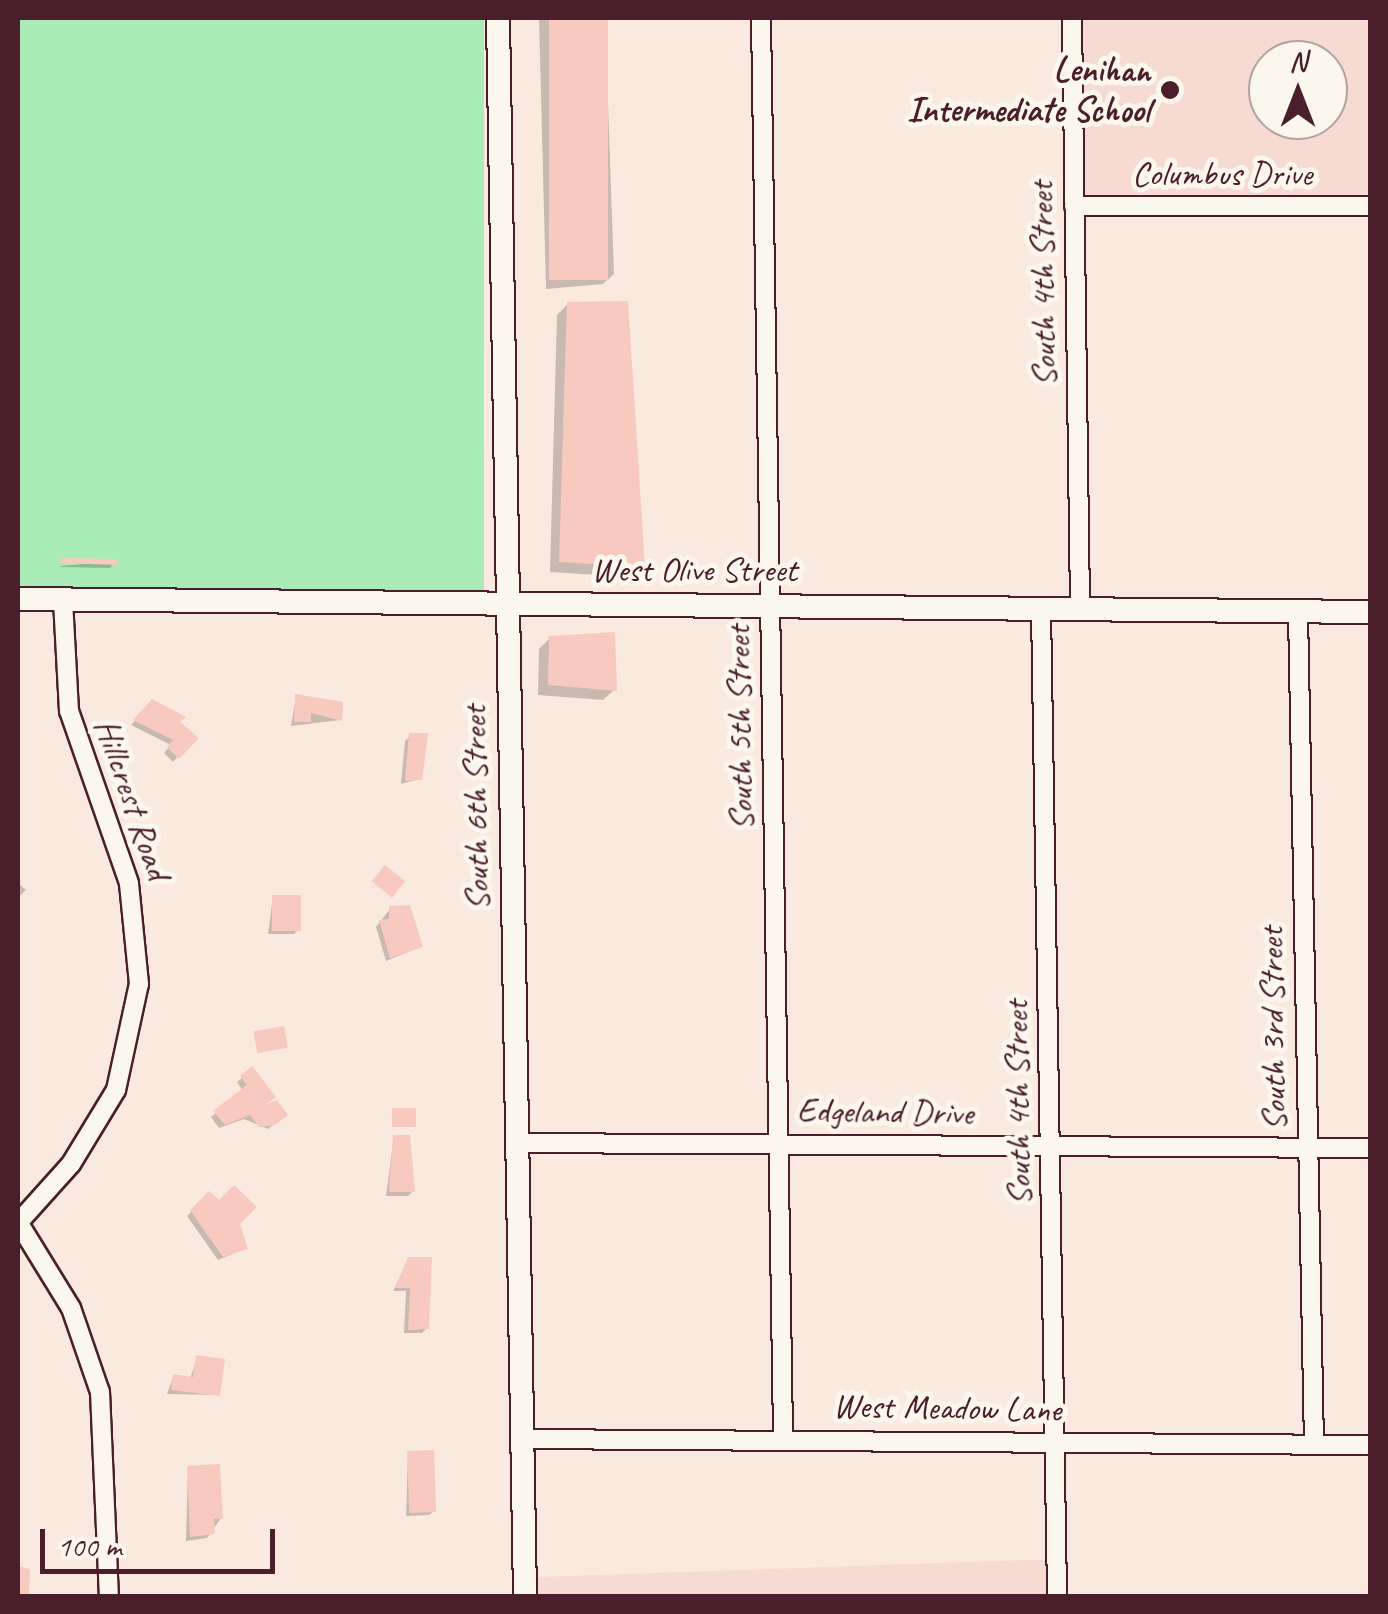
<!DOCTYPE html>
<html>
<head>
<meta charset="utf-8">
<style>
	body { margin:0 }
	#map { position:relative; width:1388px; height:1614px; overflow:hidden; background:#fae9de; font-family:Caveat,sans-serif }
	div>[style] { position:absolute }
	.built>* { inset:0; background:#f6dbd2; transform-origin:0 0 }
	.green>* { inset:0; background:#a9ecb7; transform-origin:0 0 }
	.shadow>* { inset:0; background:#0003 }
	.building>* { inset:0; background:#f8c9bf; transform-origin:0 0 }
	.roads { filter:drop-shadow(2px 0 #4a1f2b) drop-shadow(-2px 0 #4a1f2b) drop-shadow(0 2px #4a1f2b) drop-shadow(0 -2px #4a1f2b) }
	.street>* { height:18px; margin:-9px; padding:0 9px; transform-origin:9px; border-radius:9px; background:#fbf7ec }
	.secondary>* { height:22px; margin:-11px; padding:0 11px; transform-origin:11px; border-radius:11px; background:#fbf7ec }
	.dots>* { width:28px; height:28px; translate:-50% -50%; box-sizing:border-box; border:5px solid #fbf7ec; border-radius:50% }
	span { translate:-50% -50%; white-space:nowrap; text-align:center; line-height:1.15; -webkit-text-stroke:10px #fbf7ec; paint-order:stroke }
	.poi-label { font-size:35px; color:#4a1f2b; font-weight:700 }
	.right { translate:-100% -50%; text-align:right }
	.street-label { font-size:35px; color:#4a1f2b }
	.frame { position:absolute; inset:0; border:20px solid #4a1f2b; pointer-events:none }
	.north { position:absolute; left:1248px; top:40px; width:100px; height:100px; box-sizing:border-box; background:#fbf7ec; border:2px solid #b4a19f; border-radius:50%; rotate:0deg; font-size:28px; font-weight:700; line-height:40px; text-align:center; color:#4a1f2b }
	.north::after { content:''; display:block; margin:auto; width:35px; height:45px; background:#4a1f2b; clip-path:polygon(50% 0,100% 100%,50% 72%,0 100%) }
	.scale { position:absolute; left:40px; top:1529px; width:235px; height:45px; box-sizing:border-box; border:5px solid #4a1f2b; border-top:0; padding-left:12px; font-size:30px; line-height:35px; white-space:nowrap; color:#4a1f2b; -webkit-text-stroke:8px #fbf7ec; paint-order:stroke }
</style>
</head>
<body>
<div id="map">
	<div class="built">
		<i style="clip-path:polygon(evenodd,1072px 18px,1370px 18px,1370px 206px,1074px 206px,1072px 18px,1268px 60px,1328px 60px,1328px 120px,1268px 120px,1268px 60px)"></i>
		<i style="left:1056px;top:1559px;width:37px;height:532px;rotate:88deg"></i>
	</div>
	<div class="green">
		<i style="left:18px;top:18px;width:466px;height:581px"></i>
	</div>
	<div class="shadow">
		<i style="clip-path:polygon(539px 18px,605px 18px,614px 274px,603px 284px,546px 289px)"></i>
		<i style="clip-path:polygon(568px 304px,642px 566px,631px 577px,550px 572px,557px 315px)"></i>
		<i style="clip-path:polygon(115px 561px,110px 568px,60px 567px,61px 566px)"></i>
		<i style="clip-path:polygon(550px 638px,614px 690px,603px 700px,538px 695px,539px 649px)"></i>
		<i style="clip-path:polygon(296px 696px,340px 720px,291px 726px)"></i>
		<i style="clip-path:polygon(152px 702px,195px 738px,173px 762px,164px 753px,171px 745px,131px 725px)"></i>
		<i style="clip-path:polygon(410px 736px,419px 779px,401px 784px,405px 741px)"></i>
		<i style="clip-path:polygon(18px 883px,26px 890px,18px 898px)"></i>
		<i style="clip-path:polygon(273px 897px,298px 930px,294px 934px,268px 934px)"></i>
		<i style="clip-path:polygon(390px 909px,420px 947px,386px 961px,376px 927px)"></i>
		<i style="clip-path:polygon(252px 1070px,257px 1109px,285px 1115px,268px 1129px,244px 1119px,219px 1128px,211px 1117px,243px 1091px,237px 1082px)"></i>
		<i style="clip-path:polygon(394px 1137px,413px 1191px,408px 1196px,386px 1196px)"></i>
		<i style="clip-path:polygon(209px 1194px,246px 1248px,218px 1260px,187px 1216px)"></i>
		<i style="clip-path:polygon(409px 1260px,427px 1328px,422px 1333px,404px 1333px,406px 1291px,393px 1291px)"></i>
		<i style="clip-path:polygon(197px 1358px,218px 1395px,167px 1394px,173px 1377px,190px 1379px)"></i>
		<i style="clip-path:polygon(408px 1453px,434px 1511px,429px 1515px,406px 1516px)"></i>
		<i style="clip-path:polygon(188px 1468px,221px 1518px,207px 1538px,186px 1541px)"></i>
	</div>
	<div class="building">
		<i style="left:549px;top:18px;width:59px;height:262px"></i>
		<i style="clip-path:polygon(628px 301px,645px 567px,559px 562px,567px 302px)"></i>
		<i style="clip-path:polygon(61px 558px,117px 559px,117px 565px,60px 563px)"></i>
		<i style="clip-path:polygon(615px 632px,617px 691px,548px 685px,549px 636px)"></i>
		<i style="clip-path:polygon(295px 694px,343px 702px,342px 721px,311px 713px,311px 722px,294px 722px)"></i>
		<i style="clip-path:polygon(152px 699px,186px 717px,180px 722px,199px 738px,179px 759px,167px 747px,173px 740px,133px 720px)"></i>
		<i style="clip-path:polygon(409px 733px,428px 733px,422px 780px,405px 781px)"></i>
		<i style="left:385px;top:865px;width:26px;height:21px;rotate:39deg"></i>
		<i style="left:272px;top:895px;width:29px;height:36px"></i>
		<i style="clip-path:polygon(410px 905px,423px 947px,390px 958px,379px 920px,389px 919px,389px 906px)"></i>
		<i style="left:284px;top:1026px;width:22px;height:31px;rotate:80deg"></i>
		<i style="clip-path:polygon(252px 1066px,276px 1097px,265px 1105px,277px 1100px,288px 1115px,275px 1125px,259px 1127px,250px 1115px,225px 1125px,213px 1111px,247px 1085px,240px 1076px)"></i>
		<i style="left:392px;top:1108px;width:24px;height:19px"></i>
		<i style="clip-path:polygon(393px 1135px,410px 1135px,415px 1192px,389px 1192px)"></i>
		<i style="clip-path:polygon(234px 1185px,257px 1207px,240px 1224px,248px 1249px,223px 1257px,190px 1210px,209px 1191px,219px 1200px)"></i>
		<i style="clip-path:polygon(408px 1257px,432px 1257px,429px 1329px,408px 1330px,410px 1288px,395px 1288px)"></i>
		<i style="clip-path:polygon(196px 1355px,225px 1359px,220px 1396px,171px 1390px,173px 1374px,193px 1377px)"></i>
		<i style="left:434px;top:1450px;width:62px;height:27px;rotate:88deg"></i>
		<i style="clip-path:polygon(220px 1464px,223px 1519px,214px 1519px,215px 1534px,190px 1537px,187px 1466px)"></i>
		<i style="clip-path:polygon(18px 1566px,30px 1569px,29px 1596px,18px 1596px)"></i>
	</div>
	<div class="roads">
		<div class="street">
			<i style="left:761px;top:18px;width:1420px;rotate:89.11deg"></i>
			<i style="left:1072px;top:18px;width:591px;rotate:89.22deg"></i>
			<i style="left:1074px;top:206px;width:296px"></i>
			<i style="left:1041px;top:608px;width:988px;rotate:89.07deg"></i>
			<i style="left:1298px;top:612px;width:832px;rotate:88.9deg"></i>
			<i style="left:518px;top:1143px;width:852px;rotate:0.34deg"></i>
			<i style="left:18px;top:1222px;width:101px;rotate:58.4deg"></i>
			<i style="left:71px;top:1308px;width:89px;rotate:71deg"></i>
			<i style="left:100px;top:1392px;width:204px;rotate:87.5deg"></i>
			<i style="left:18px;top:1223px;width:79px;rotate:-48.1deg"></i>
			<i style="left:71px;top:1164px;width:87px;rotate:-58.7deg"></i>
			<i style="left:116px;top:1090px;width:108px;rotate:-77.8deg"></i>
			<i style="left:139px;top:984px;width:101px;rotate:-95.7deg"></i>
			<i style="left:129px;top:883px;width:182px;rotate:-109.2deg"></i>
			<i style="left:69px;top:711px;width:111px;rotate:-93.1deg"></i>
			<i style="left:522px;top:1439px;width:848px;rotate:0.41deg"></i>
		</div>
		<div class="secondary">
			<i style="left:498px;top:18px;width:1578px;rotate:89.02deg"></i>
			<i style="left:18px;top:599px;width:1352px;rotate:0.55deg"></i>
		</div>
	</div>
	<div class="dots">
		<i style="left:1170px;top:90px;background:#4a1f2b"></i>
	</div>
	<div class="poi-label">
		<span class="right" style="left:1150px;top:90px">Lenihan<br>Intermediate School</span>
	</div>
	<div class="street-label">
		<span style="left:1222px;top:174px">Columbus Drive</span>
		<span style="left:1043px;top:284px;rotate:-91deg">South 4th Street</span>
		<span style="left:694px;top:570px">West Olive Street</span>
		<span style="left:740px;top:728px;rotate:-91deg">South 5th Street</span>
		<span style="left:132px;top:799px;rotate:71deg">Hillcrest Road</span>
		<span style="left:476px;top:808px;rotate:-91deg">South 6th Street</span>
		<span style="left:1273px;top:1029px;rotate:-91deg">South 3rd Street</span>
		<span style="left:1018px;top:1103px;rotate:-91deg">South 4th Street</span>
		<span style="left:885px;top:1112px;rotate:1deg">Edgeland Drive</span>
		<span style="left:947px;top:1408px;rotate:1deg">West Meadow Lane</span>
	</div>
	<div class="frame"></div>
	<div class="north">N</div>
	<div class="scale">100 m</div>
</div>
</body>
</html>
